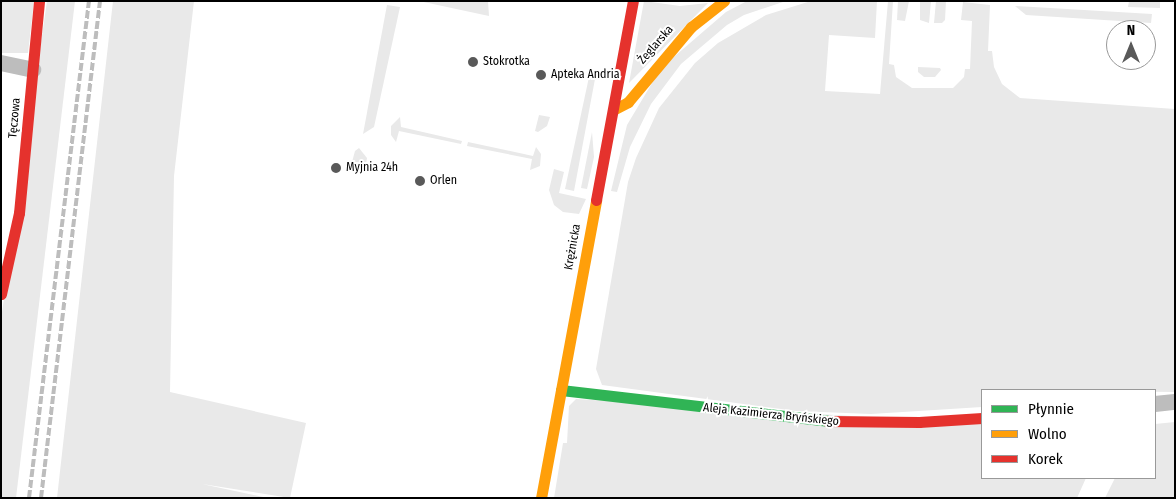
<!DOCTYPE html>
<html>
<head>
<meta charset="utf-8">
<style>
	body { margin:0 }
	#map { position:relative; width:1176px; height:499px; overflow:hidden; background:#fff; font-family:"Fira Sans Condensed",sans-serif }
	div>[style] { position:absolute }
	.green>* { inset:0; background:#e9e9e9 }
	.street>* { height:16px; margin:-8px; padding:0 8px; transform-origin:8px; border-radius:8px; background:#bdbdbd }
	.fast>* { height:11px; margin:-5.5px; padding:0 5.5px; transform-origin:5.5px; border-radius:5.5px; background:#30b455 }
	.slow>* { height:11px; margin:-5.5px; padding:0 5.5px; transform-origin:5.5px; border-radius:5.5px; background:#ff9f0a }
	.jam>* { height:11px; margin:-5.5px; padding:0 5.5px; transform-origin:5.5px; border-radius:5.5px; background:#e5322d }
	.rail>* { height:4px; margin-top:-2px; transform-origin:0; background:repeating-linear-gradient(90deg,#bdbdbd 0 8px,transparent 0 10.5px) }
	.dots>* { width:14px; height:14px; translate:-50% -50%; box-sizing:border-box; border:2px solid #fff; border-radius:50% }
	span { translate:-50% -50%; white-space:nowrap; text-align:center; line-height:1.15; -webkit-text-stroke:4px #fff; paint-order:stroke }
	.street-label { font-size:12px; color:#000 }
	.poi-label { font-size:12px; color:#000 }
	.left { translate:0 -50%; text-align:left }
	.frame { position:absolute; inset:0; border:2px solid #000; pointer-events:none }
	.legend { position:absolute; left:981px; top:389px; width:175px; height:90px; box-sizing:border-box; background:#fff; border:1px solid #999; margin:0; padding:6px 9px; list-style:none; font-size:15px; color:#000 }
	.legend li { display:flex; align-items:center; gap:10px; height:25px }
	.legend b { width:25px; border:1px solid #999 }
	.north { position:absolute; left:1106px; top:20px; width:50px; height:50px; box-sizing:border-box; background:#fff; border:1px solid #999; border-radius:50%; rotate:0deg; font-size:14px; font-weight:700; line-height:20px; text-align:center; color:#000 }
	.north::after { content:''; display:block; margin:auto; width:18px; height:22px; background:#595959; clip-path:polygon(50% 0,100% 100%,50% 72%,0 100%) }
</style>
</head>
<body>
<div id="map">
	<div class="green">
		<i style="clip-path:polygon(1px 1px,34px 1px,28px 53px,1px 53px)"></i>
		<i style="clip-path:polygon(47px 1px,75px 1px,16px 498px,1px 498px,1px 319px)"></i>
		<i style="clip-path:polygon(113px 1px,194px 1px,174px 176px,170px 392px,306px 423px,290px 498px,202px 484px,268px 498px,57px 498px)"></i>
		<i style="clip-path:polygon(419px 1px,488px 1px,489px 16px)"></i>
		<i style="clip-path:polygon(644px 1px,680px 6px,708px 3px,629px 83px)"></i>
		<i style="clip-path:polygon(747px 1px,786px 1px,744px 15px,727px 25px,681px 64px,651px 104px,630px 147px,617px 192px,611px 191px,627px 125px,661px 68px,726px 12px)"></i>
		<i style="clip-path:polygon(811px 1px,877px 1px,875px 38px,829px 35px,825px 91px,880px 94px,888px 1px,893px 1px,889px 64px,894px 65px,896px 77px,912px 88px,953px 88px,964px 77px,965px 69px,970px 69px,972px 21px,961px 20px,963px 2px,990px 5px,988px 51px,992px 51px,994px 67px,1002px 84px,1020px 98px,1175px 109px,1175px 392px,982px 390px,982px 407px,871px 414px,796px 411px,602px 385px,596px 369px,628px 182px,636px 158px,659px 108px,695px 63px,718px 43px,766px 15px)"></i>
		<i style="clip-path:polygon(898px 1px,909px 1px,905px 21px,897px 20px)"></i>
		<i style="clip-path:polygon(920px 1px,931px 1px,929px 23px,920px 20px)"></i>
		<i style="clip-path:polygon(936px 1px,946px 1px,945px 20px,942px 23px,934px 23px)"></i>
		<i style="clip-path:polygon(1129px 1px,1160px 1px,1160px 8px,1128px 7px)"></i>
		<i style="clip-path:polygon(387px 5px,400px 7px,374px 127px,363px 134px)"></i>
		<i style="clip-path:polygon(1015px 6px,1152px 14px,1151px 23px,1026px 15px)"></i>
		<i style="clip-path:polygon(918px 67px,940px 68px,941px 70px,935px 77px,924px 77px,918px 72px)"></i>
		<i style="clip-path:polygon(589px 77px,595px 79px,574px 191px,565px 189px)"></i>
		<i style="clip-path:polygon(539px 115px,550px 117px,547px 126px,538px 132px,535px 131px)"></i>
		<i style="clip-path:polygon(400px 117px,401px 127px,462px 141px,461px 144px,399px 131px,396px 142px,391px 135px,391px 126px)"></i>
		<i style="clip-path:polygon(592px 132px,594px 157px,587px 189px,581px 188px)"></i>
		<i style="clip-path:polygon(468px 142px,533px 156px,536px 147px,541px 154px,540px 166px,530px 170px,532px 159px,467px 146px)"></i>
		<i style="clip-path:polygon(359px 148px,367px 158px,365px 170px,361px 170px,362px 164px,352px 162px,355px 151px)"></i>
		<i style="clip-path:polygon(554px 169px,564px 172px,559px 193px,586px 199px,579px 214px,563px 212px,554px 205px,549px 190px)"></i>
		<i style="clip-path:polygon(576px 399px,982px 424px,982px 478px,1086px 478px,1077px 498px,554px 498px,563px 443px,567px 443px,569px 406px)"></i>
		<i style="clip-path:polygon(1175px 422px,1175px 498px,1105px 498px,1115px 478px,1155px 478px,1155px 424px)"></i>
	</div>
	<div class="street">
		<i style="left:1px;top:63px;width:33px;rotate:12deg"></i>
		<i style="left:1155px;top:404px;width:20px;rotate:-6deg"></i>
	</div>
	<div class="fast">
		<i style="left:561px;top:390px;width:268px;rotate:6.6deg"></i>
	</div>
	<div class="slow">
		<i style="left:613px;top:110px;width:17px;rotate:-28deg"></i>
		<i style="left:628px;top:102px;width:98px;rotate:-50deg"></i>
		<i style="left:691px;top:27px;width:42px;rotate:-38.2deg"></i>
		<i style="left:541px;top:498px;width:303px;rotate:-79.5deg"></i>
	</div>
	<div class="jam">
		<i style="left:596px;top:200px;width:202px;rotate:-79.5deg"></i>
		<i style="left:1px;top:294px;width:83px;rotate:-77.5deg"></i>
		<i style="left:19px;top:213px;width:213px;rotate:-84.6deg"></i>
		<i style="left:827px;top:421px;width:92px;rotate:0.6deg"></i>
		<i style="left:919px;top:422px;width:63px;rotate:-3.6deg"></i>
	</div>
	<div class="rail">
		<i style="left:29px;top:498px;width:501px;rotate:-83.12deg"></i>
		<i style="left:41px;top:498px;width:500px;rotate:-83.23deg"></i>
	</div>
	<div class="dots">
		<i style="left:473px;top:62px;background:#595959"></i>
		<i style="left:541px;top:75px;background:#595959"></i>
		<i style="left:336px;top:168px;background:#595959"></i>
		<i style="left:420px;top:181px;background:#595959"></i>
	</div>
	<div class="street-label">
		<span style="left:656px;top:45px;rotate:-49deg">Żeglarska</span>
		<span style="left:15px;top:118px;rotate:-85deg">Tęczowa</span>
		<span style="left:573px;top:247px;rotate:-80deg">Krężnicka</span>
		<span style="left:771px;top:415px;rotate:6deg">Aleja Kazimierza Bryńskiego</span>
	</div>
	<div class="poi-label">
		<span class="left" style="left:483px;top:62px">Stokrotka</span>
		<span class="left" style="left:551px;top:75px">Apteka Andria</span>
		<span class="left" style="left:346px;top:168px">Myjnia 24h</span>
		<span class="left" style="left:430px;top:181px">Orlen</span>
	</div>
	<div class="frame"></div>
	<ul class="legend">
	<li><b style="height:6px;background:#30b455"></b>Płynnie</li>
	<li><b style="height:6px;background:#ff9f0a"></b>Wolno</li>
	<li><b style="height:6px;background:#e5322d"></b>Korek</li>
	</ul>
	<div class="north">N</div>
</div>
</body>
</html>
